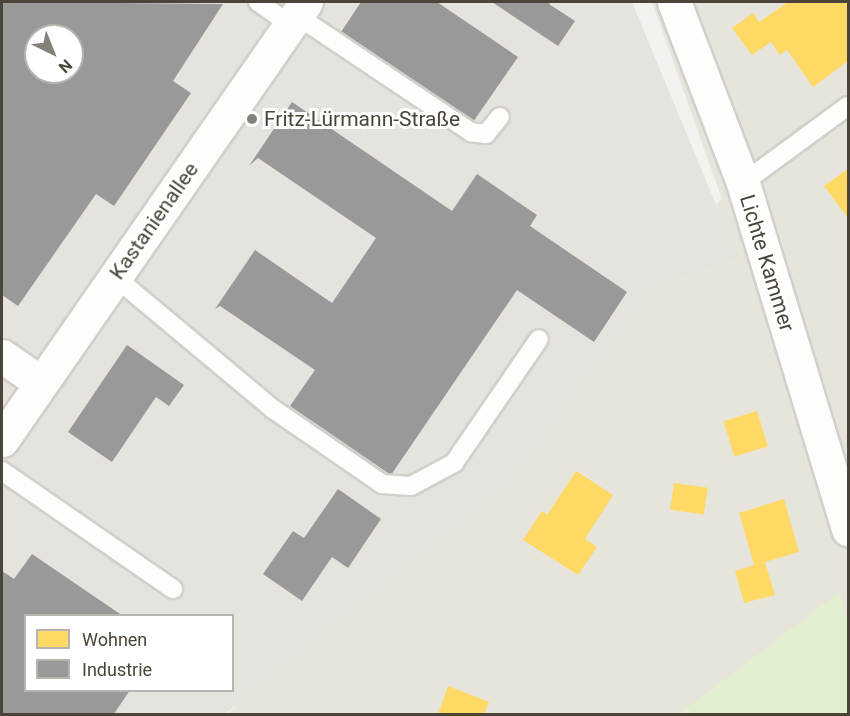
<!DOCTYPE html>
<html>
<head>
<meta charset="utf-8">
<style>
	body { margin:0 }
	#map { position:relative; width:850px; height:716px; overflow:hidden; background:#f4f2ee; font-family:Roboto,sans-serif }
	div>[style] { position:absolute }
	.residential>* { inset:0; background:#e7e4dc }
	.industrial>* { inset:0; background:#e6e2de }
	.green>* { inset:0; background:#e1eecf }
	.homes>* { inset:0; background:#ffd966; transform-origin:0 0 }
	.industry>* { inset:0; background:#999 }
	.roads { filter:drop-shadow(2px 0 #d2d0cb) drop-shadow(-2px 0 #d2d0cb) drop-shadow(0 2px #d2d0cb) drop-shadow(0 -2px #d2d0cb) }
	.service>* { height:18px; margin:-9px; padding:0 9px; transform-origin:9px; border-radius:9px; background:#fdfdfc }
	.minor>* { height:33px; margin:-16.5px; padding:0 16.5px; transform-origin:16.5px; border-radius:16.5px; background:#fdfdfc }
	.dots>* { width:16px; height:16px; translate:-50% -50%; box-sizing:border-box; border:3px solid #fff; border-radius:50% }
	span { translate:-50% -50%; white-space:nowrap; text-align:center; line-height:1.15; -webkit-text-stroke:6px #fff; paint-order:stroke }
	.poi-label { font-size:21px; color:#4b4439 }
	.left { translate:0 -50%; text-align:left }
	.street-label { font-size:21px; color:#4b4439 }
	.frame { position:absolute; inset:0; border:3px solid #4b4439; pointer-events:none }
	.legend { position:absolute; left:24px; top:614px; width:210px; height:78px; box-sizing:border-box; background:#fff; border:2px solid #b7b4b0; margin:0; padding:8px 10px; list-style:none; font-size:18px; color:#4b4439 }
	.legend li { display:flex; align-items:center; gap:12px; height:30px }
	.legend b { width:30px; border:2px solid #b7b4b0 }
	.north { position:absolute; left:24px; top:24px; width:60px; height:60px; box-sizing:border-box; background:#fff; border:2px solid #b7b4b0; border-radius:50%; rotate:137deg; font-size:16px; font-weight:700; line-height:24px; text-align:center; color:#4b4439 }
	.north::after { content:''; display:block; margin:auto; width:21px; height:27px; background:#868178; clip-path:polygon(50% 0,100% 100%,50% 72%,0 100%) }
</style>
</head>
<body>
<div id="map">
	<div class="residential">
		<i style="clip-path:polygon(652px 2px,848px 2px,848px 714px,228px 714px,722px 199px)"></i>
	</div>
	<div class="industrial">
		<i style="clip-path:polygon(evenodd,2px 2px,632px 2px,738px 258px,660px 284px,512px 486px,225px 714px,2px 714px,2px 2px,36px 36px,72px 36px,72px 72px,36px 72px,36px 36px,2px 2px,26px 616px,232px 616px,232px 690px,26px 690px,26px 616px)"></i>
	</div>
	<div class="green">
		<i style="clip-path:polygon(839px 592px,848px 623px,848px 714px,679px 714px)"></i>
	</div>
	<div class="homes">
		<i style="clip-path:polygon(788px 2px,848px 2px,848px 61px,813px 87px,787px 50px,780px 55px,771px 42px,752px 55px,732px 28px,753px 13px,759px 22px)"></i>
		<i style="clip-path:polygon(848px 169px,848px 218px,824px 186px)"></i>
		<i style="left:757px;top:411px;width:37px;height:35px;rotate:73deg"></i>
		<i style="clip-path:polygon(576px 471px,613px 495px,585px 539px,597px 547px,578px 575px,523px 540px,542px 511px,547px 515px)"></i>
		<i style="left:674px;top:483px;width:34px;height:27px;rotate:8deg"></i>
		<i style="clip-path:polygon(784px 499px,799px 552px,765px 562px,775px 595px,744px 603px,735px 571px,754px 565px,739px 513px)"></i>
		<i style="clip-path:polygon(448px 686px,489px 702px,484px 714px,438px 714px)"></i>
	</div>
	<div class="industry">
		<i style="clip-path:polygon(evenodd,2px 2px,223px 4px,173px 81px,191px 93px,114px 206px,96px 194px,18px 306px,2px 295px,2px 2px,36px 36px,72px 36px,72px 72px,36px 72px,36px 36px)"></i>
		<i style="clip-path:polygon(361px 2px,437px 2px,518px 57px,473px 122px,341px 32px)"></i>
		<i style="clip-path:polygon(492px 2px,551px 2px,549px 4px,575px 21px,558px 46px)"></i>
		<i style="clip-path:polygon(292px 102px,452px 211px,477px 174px,537px 215px,530px 226px,627px 292px,594px 342px,517px 290px,391px 475px,290px 406px,315px 370px,220px 306px,215px 309px,255px 250px,332px 303px,376px 238px,258px 158px,249px 166px)"></i>
		<i style="clip-path:polygon(127px 345px,184px 385px,169px 406px,156px 397px,112px 462px,68px 432px)"></i>
		<i style="clip-path:polygon(338px 489px,381px 519px,348px 568px,332px 557px,302px 601px,263px 574px,293px 531px,304px 538px)"></i>
		<i style="clip-path:polygon(32px 554px,123px 616px,26px 616px,26px 690px,130px 690px,114px 714px,2px 714px,2px 571px,14px 579px)"></i>
	</div>
	<div class="roads">
		<div class="service">
			<i style="left:258px;top:2px;width:39px;rotate:35deg"></i>
			<i style="left:296px;top:15px;width:211px;rotate:33.8deg"></i>
			<i style="left:471px;top:132px;width:15px;rotate:8deg"></i>
			<i style="left:486px;top:134px;width:22px;rotate:-51deg"></i>
			<i style="left:743px;top:183px;width:130px;rotate:-36.3deg"></i>
			<i style="left:115px;top:277px;width:206px;rotate:39.9deg"></i>
			<i style="left:273px;top:409px;width:132px;rotate:34.5deg"></i>
			<i style="left:382px;top:484px;width:29px;rotate:4deg"></i>
			<i style="left:411px;top:486px;width:49px;rotate:-28.1deg"></i>
			<i style="left:454px;top:463px;width:150px;rotate:-55.6deg"></i>
			<i style="left:2px;top:471px;width:208px;rotate:34.6deg"></i>
		</div>
		<div class="minor">
			<i style="left:674px;top:2px;width:194px;rotate:69.1deg"></i>
			<i style="left:743px;top:183px;width:362px;rotate:73.1deg"></i>
			<i style="left:2px;top:356px;width:47px;rotate:34.7deg"></i>
			<i style="left:2px;top:440px;width:533px;rotate:-55.24deg"></i>
		</div>
	</div>
	<div class="dots">
		<i style="left:252px;top:119px;background:#868178"></i>
	</div>
	<div class="poi-label">
		<span class="left" style="left:264px;top:119px">Fritz-Lürmann-Straße</span>
	</div>
	<div class="street-label">
		<span style="left:154px;top:221px;rotate:-55deg">Kastanienallee</span>
		<span style="left:767px;top:263px;rotate:73deg">Lichte Kammer</span>
	</div>
	<div class="frame"></div>
	<ul class="legend">
	<li><b style="height:16px;background:#ffd966"></b>Wohnen</li>
	<li><b style="height:16px;background:#999"></b>Industrie</li>
	</ul>
	<div class="north">N</div>
</div>
</body>
</html>
